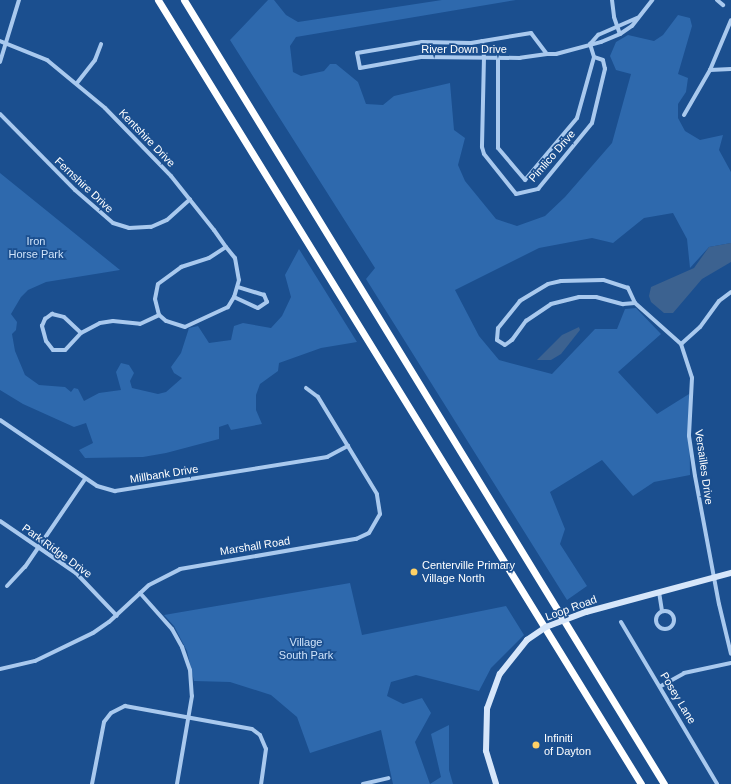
<!DOCTYPE html>
<html>
<head>
<meta charset="utf-8">
<style>
	body { margin:0 }
	#map { position:relative; width:731px; height:784px; overflow:hidden; background:#1b4f8f; font-family:Arial,sans-serif }
	div>[style] { position:absolute }
	.green>* { inset:0; background:#2e69ad }
	.water>* { inset:0; background:#3c6290 }
	.street>* { height:4px; margin:-2px; padding:0 2px; transform-origin:2px; border-radius:2px; background:#a9c9ee }
	.street>.ring { margin:-2px; padding:0; box-sizing:content-box; background:none; border:4px solid #a9c9ee; border-radius:50% }
	.secondary>* { height:5.5px; margin:-2.75px; padding:0 2.75px; transform-origin:2.75px; border-radius:2.75px; background:#d6e6fa }
	.highway>* { height:7px; margin:-3.5px; padding:0 3.5px; transform-origin:3.5px; border-radius:3.5px; background:#fff }
	.secondary-bridge>* { height:5.5px; margin:-2.75px; padding:0 2.75px; transform-origin:2.75px; border-radius:2.75px; background:#d6e6fa }
	.dots>* { width:11px; height:11px; translate:-50% -50%; box-sizing:border-box; border:2px solid #1b4f8f; border-radius:50% }
	span { translate:-50% -50%; white-space:nowrap; text-align:center; line-height:1.15; -webkit-text-stroke:3.5px #1b4f8f; paint-order:stroke }
	.street-label { font-size:11px; color:#fff }
	.park-label { font-size:11px; color:#cfe3fa }
	.poi-label { font-size:11px; color:#fff }
	.left { translate:0 -50%; text-align:left }
</style>
</head>
<body>
<div id="map">
	<div class="green">
		<i style="clip-path:polygon(268px 0,274px 0,286px 15px,298px 22px,442px 0,516px 0,296px 37px,290px 46px,293px 72px,301px 76px,324px 71px,330px 64px,336px 64px,358px 82px,366px 104px,383px 105px,394px 96px,450px 83px,454px 130px,465px 138px,458px 165px,465px 181px,496px 219px,517px 226px,545px 216px,565px 197px,612px 143px,631px 74px,616px 70px,610px 56px,616px 42px,628px 35px,654px 41px,663px 35px,678px 15px,690px 18px,692px 26px,678px 74px,688px 78px,686px 92px,678px 104px,678px 118px,685px 131px,700px 140px,723px 135px,719px 150px,731px 172px,731px 243px,709px 247px,690px 268px,687px 239px,673px 213px,644px 218px,613px 243px,592px 238px,539px 248px,455px 290px,479px 336px,499px 360px,552px 374px,595px 329px,617px 329px,625px 309px,636px 308px,661px 334px,618px 372px,657px 414px,689px 394px,690px 475px,654px 482px,633px 496px,602px 460px,550px 492px,565px 529px,560px 544px,587px 586px,567px 600px,366px 279px,375px 268px,230px 40px)"></i>
		<i style="clip-path:polygon(0 173px,120px 270px,46px 282px,28px 290px,21px 297px,11px 314px,17px 322px,16px 330px,12px 334px,15px 351px,25px 375px,39px 385px,65px 387px,71px 392px,74px 388px,78px 389px,84px 401px,99px 393px,121px 390px,116px 372px,121px 363px,129px 365px,134px 373px,130px 381px,132px 388px,158px 394px,166px 392px,182px 378px,174px 373px,171px 367px,181px 353px,189px 328px,198px 326px,209px 343px,231px 340px,234px 326px,243px 323px,271px 328px,282px 316px,291px 297px,285px 275px,299px 249px,357px 342px,321px 348px,279px 363px,278px 371px,260px 384px,256px 395px,256px 410px,262px 424px,231px 430px,228px 424px,219px 427px,219px 439px,166px 453px,143px 457px,85px 458px,79px 450px,93px 443px,86px 423px,74px 427px,23px 404px,0 390px)"></i>
		<i style="clip-path:polygon(350px 583px,362px 635px,506px 606px,524px 635px,491px 668px,479px 691px,416px 675px,391px 682px,387px 696px,403px 704px,422px 698px,431px 713px,415px 742px,430px 784px,441px 777px,431px 734px,449px 725px,449px 770px,453px 784px,393px 784px,381px 730px,310px 753px,297px 717px,271px 695px,230px 682px,194px 681px,187px 651px,174px 626px,164px 615px)"></i>
	</div>
	<div class="water">
		<i style="clip-path:polygon(731px 243px,731px 262px,702px 279px,673px 313px,664px 313px,651px 302px,649px 296px,651px 287px,694px 268px,709px 247px)"></i>
		<i style="clip-path:polygon(579px 327px,580px 330px,561px 354px,551px 360px,537px 360px,562px 335px)"></i>
	</div>
	<div class="street">
		<i style="left:612px;top:0;width:17px;rotate:83deg"></i>
		<i style="left:614px;top:17px;width:18px;rotate:71deg"></i>
		<i style="left:717px;top:0;width:8px;rotate:40deg"></i>
		<i style="left:0;top:41px;width:51px;rotate:22deg"></i>
		<i style="left:47px;top:60px;width:75px;rotate:39.6deg"></i>
		<i style="left:105px;top:108px;width:95px;rotate:45.9deg"></i>
		<i style="left:171px;top:176px;width:69px;rotate:51.5deg"></i>
		<i style="left:214px;top:230px;width:21px;rotate:55deg"></i>
		<i style="left:226px;top:247px;width:14px;rotate:51deg"></i>
		<i style="left:235px;top:258px;width:22px;rotate:80deg"></i>
		<i style="left:239px;top:280px;width:18px;rotate:106deg"></i>
		<i style="left:234px;top:297px;width:12px;rotate:121deg"></i>
		<i style="left:228px;top:307px;width:47px;rotate:155.1deg"></i>
		<i style="left:185px;top:327px;width:20px;rotate:-162deg"></i>
		<i style="left:166px;top:321px;width:9px;rotate:-139deg"></i>
		<i style="left:159px;top:315px;width:16px;rotate:-104deg"></i>
		<i style="left:155px;top:299px;width:15px;rotate:-79deg"></i>
		<i style="left:158px;top:284px;width:29px;rotate:-36deg"></i>
		<i style="left:181px;top:267px;width:29px;rotate:-18deg"></i>
		<i style="left:209px;top:258px;width:20px;rotate:-33deg"></i>
		<i style="left:482px;top:41px;width:16px;rotate:83deg"></i>
		<i style="left:484px;top:57px;width:90px;rotate:91.3deg"></i>
		<i style="left:482px;top:147px;width:7px;rotate:74deg"></i>
		<i style="left:484px;top:154px;width:51px;rotate:51.3deg"></i>
		<i style="left:516px;top:194px;width:23px;rotate:-13deg"></i>
		<i style="left:538px;top:189px;width:85px;rotate:-50.7deg"></i>
		<i style="left:592px;top:123px;width:56px;rotate:-76.5deg"></i>
		<i style="left:605px;top:69px;width:9px;rotate:-103deg"></i>
		<i style="left:603px;top:60px;width:9px;rotate:-162deg"></i>
		<i style="left:591px;top:43px;width:11px;rotate:-49deg"></i>
		<i style="left:598px;top:35px;width:43px;rotate:-23.6deg"></i>
		<i style="left:547px;top:54px;width:27px;rotate:172deg"></i>
		<i style="left:520px;top:58px;width:99px;rotate:-179.4deg"></i>
		<i style="left:421px;top:57px;width:62px;rotate:169.8deg"></i>
		<i style="left:360px;top:68px;width:15px;rotate:-101deg"></i>
		<i style="left:357px;top:53px;width:66px;rotate:-9.6deg"></i>
		<i style="left:422px;top:42px;width:49px;rotate:1.2deg"></i>
		<i style="left:471px;top:43px;width:61px;rotate:-9.5deg"></i>
		<i style="left:531px;top:33px;width:26px;rotate:53deg"></i>
		<i style="left:547px;top:54px;width:9px"></i>
		<i style="left:556px;top:54px;width:47px;rotate:-14.9deg"></i>
		<i style="left:601px;top:42px;width:21px;rotate:-23deg"></i>
		<i style="left:620px;top:34px;width:14px;rotate:-34deg"></i>
		<i style="left:632px;top:26px;width:33px;rotate:-52deg"></i>
		<i style="left:498px;top:57px;width:91px;rotate:90deg"></i>
		<i style="left:498px;top:148px;width:42px;rotate:49.8deg"></i>
		<i style="left:525px;top:180px;width:81px;rotate:-50deg"></i>
		<i style="left:577px;top:118px;width:63px;rotate:-74.4deg"></i>
		<i style="left:594px;top:57px;width:14px;rotate:-107deg"></i>
		<i style="left:0;top:62px;width:65px;rotate:-73deg"></i>
		<i style="left:710px;top:70px;width:21px;rotate:-3deg"></i>
		<i style="left:77px;top:83px;width:29px;rotate:-52deg"></i>
		<i style="left:95px;top:60px;width:17px;rotate:-69deg"></i>
		<i style="left:0;top:114px;width:107px;rotate:45.4deg"></i>
		<i style="left:75px;top:190px;width:50px;rotate:41deg"></i>
		<i style="left:113px;top:223px;width:17px;rotate:17deg"></i>
		<i style="left:129px;top:228px;width:22px;rotate:-3deg"></i>
		<i style="left:151px;top:227px;width:17px;rotate:-24deg"></i>
		<i style="left:167px;top:220px;width:31px;rotate:-42deg"></i>
		<i style="left:684px;top:115px;width:52px;rotate:-60deg"></i>
		<i style="left:710px;top:70px;width:54px;rotate:-67.2deg"></i>
		<i style="left:731px;top:292px;width:15px;rotate:143deg"></i>
		<i style="left:719px;top:301px;width:32px;rotate:126deg"></i>
		<i style="left:700px;top:327px;width:25px;rotate:138deg"></i>
		<i style="left:681px;top:344px;width:36px;rotate:72deg"></i>
		<i style="left:692px;top:378px;width:58px;rotate:93deg"></i>
		<i style="left:689px;top:436px;width:40px;rotate:81.5deg"></i>
		<i style="left:695px;top:476px;width:130px;rotate:79.4deg"></i>
		<i style="left:719px;top:604px;width:51px;rotate:76.5deg"></i>
		<i style="left:234px;top:297px;width:26px;rotate:25deg"></i>
		<i style="left:258px;top:308px;width:11px;rotate:-34deg"></i>
		<i style="left:267px;top:302px;width:8px;rotate:-113deg"></i>
		<i style="left:264px;top:295px;width:27px;rotate:-163deg"></i>
		<i style="left:635px;top:303px;width:17px;rotate:-115deg"></i>
		<i style="left:628px;top:288px;width:26px;rotate:-162deg"></i>
		<i style="left:603px;top:280px;width:42px;rotate:178.6deg"></i>
		<i style="left:561px;top:281px;width:13px;rotate:167deg"></i>
		<i style="left:548px;top:284px;width:33px;rotate:149deg"></i>
		<i style="left:520px;top:301px;width:35px;rotate:129deg"></i>
		<i style="left:498px;top:328px;width:12px;rotate:95deg"></i>
		<i style="left:497px;top:340px;width:9px;rotate:32deg"></i>
		<i style="left:505px;top:345px;width:9px;rotate:-36deg"></i>
		<i style="left:512px;top:340px;width:24px;rotate:-54deg"></i>
		<i style="left:526px;top:321px;width:30px;rotate:-34deg"></i>
		<i style="left:551px;top:304px;width:29px;rotate:-14deg"></i>
		<i style="left:579px;top:297px;width:17px"></i>
		<i style="left:596px;top:297px;width:28px;rotate:15deg"></i>
		<i style="left:623px;top:304px;width:12px;rotate:-5deg"></i>
		<i style="left:635px;top:303px;width:62px;rotate:41.7deg"></i>
		<i style="left:52px;top:314px;width:12px;rotate:14deg"></i>
		<i style="left:64px;top:317px;width:23px;rotate:43deg"></i>
		<i style="left:81px;top:333px;width:23px;rotate:133deg"></i>
		<i style="left:65px;top:350px;width:12px;rotate:180deg"></i>
		<i style="left:53px;top:350px;width:11px;rotate:-128deg"></i>
		<i style="left:46px;top:341px;width:16px;rotate:-105deg"></i>
		<i style="left:42px;top:326px;width:8px;rotate:-67deg"></i>
		<i style="left:45px;top:319px;width:9px;rotate:-36deg"></i>
		<i style="left:81px;top:333px;width:21px;rotate:-28deg"></i>
		<i style="left:100px;top:323px;width:13px;rotate:-9deg"></i>
		<i style="left:113px;top:321px;width:27px;rotate:6deg"></i>
		<i style="left:140px;top:324px;width:21px;rotate:-25deg"></i>
		<i style="left:0;top:420px;width:117px;rotate:34.2deg"></i>
		<i style="left:97px;top:486px;width:19px;rotate:16deg"></i>
		<i style="left:115px;top:491px;width:215px;rotate:-9.1deg"></i>
		<i style="left:327px;top:457px;width:24px;rotate:-28deg"></i>
		<i style="left:0;top:521px;width:92px;rotate:34.4deg"></i>
		<i style="left:76px;top:573px;width:59px;rotate:46.4deg"></i>
		<i style="left:7px;top:586px;width:26px;rotate:-47deg"></i>
		<i style="left:25px;top:567px;width:107px;rotate:-55.7deg"></i>
		<i style="left:659px;top:592px;width:19px;rotate:81deg"></i>
		<i style="left:140px;top:593px;width:48px;rotate:48.4deg"></i>
		<i style="left:172px;top:629px;width:21px;rotate:61deg"></i>
		<i style="left:182px;top:647px;width:24px;rotate:71deg"></i>
		<i style="left:190px;top:670px;width:26px;rotate:86deg"></i>
		<i style="left:192px;top:696px;width:89px;rotate:99.7deg"></i>
		<i class="ring" style="left:656px;top:611px;width:14px;height:14px"></i>
		<i style="left:621px;top:622px;width:188px;rotate:59.3deg"></i>
		<i style="left:0;top:669px;width:36px;rotate:-13deg"></i>
		<i style="left:35px;top:661px;width:64px;rotate:-25.8deg"></i>
		<i style="left:93px;top:633px;width:19px;rotate:-35deg"></i>
		<i style="left:109px;top:622px;width:54px;rotate:-42.8deg"></i>
		<i style="left:149px;top:585px;width:35px;rotate:-27deg"></i>
		<i style="left:180px;top:569px;width:179px;rotate:-9.7deg"></i>
		<i style="left:356px;top:539px;width:14px;rotate:-25deg"></i>
		<i style="left:369px;top:533px;width:22px;rotate:-60deg"></i>
		<i style="left:380px;top:514px;width:20px;rotate:-99deg"></i>
		<i style="left:377px;top:494px;width:114px;rotate:-121.3deg"></i>
		<i style="left:318px;top:397px;width:15px;rotate:-143deg"></i>
		<i style="left:661px;top:686px;width:26px;rotate:-29deg"></i>
		<i style="left:684px;top:673px;width:48px;rotate:-12deg"></i>
		<i style="left:92px;top:784px;width:63px;rotate:-79deg"></i>
		<i style="left:104px;top:722px;width:11px;rotate:-52deg"></i>
		<i style="left:111px;top:713px;width:16px;rotate:-27deg"></i>
		<i style="left:125px;top:706px;width:129px;rotate:10.3deg"></i>
		<i style="left:252px;top:729px;width:10px;rotate:37deg"></i>
		<i style="left:260px;top:735px;width:15px;rotate:67deg"></i>
		<i style="left:266px;top:749px;width:35px;rotate:98deg"></i>
		<i style="left:363px;top:784px;width:26px;rotate:-13deg"></i>
	</div>
	<div class="secondary">
		<i style="left:586px;top:612px;width:150px;rotate:-15.1deg"></i>
		<i style="left:496px;top:784px;width:34px;rotate:-107deg"></i>
		<i style="left:486px;top:751px;width:42px;rotate:-88.6deg"></i>
		<i style="left:487px;top:709px;width:37px;rotate:-70deg"></i>
		<i style="left:500px;top:674px;width:43px;rotate:-51.5deg"></i>
	</div>
	<div class="highway">
		<i style="left:158px;top:0;width:921px;rotate:58.36deg"></i>
		<i style="left:184px;top:0;width:919px;rotate:58.52deg"></i>
	</div>
	<div class="secondary-bridge">
		<i style="left:527px;top:640px;width:23px;rotate:-34deg"></i>
		<i style="left:546px;top:627px;width:43px;rotate:-20.6deg"></i>
	</div>
	<div class="dots">
		<i style="left:414px;top:572px;background:#ffd166"></i>
		<i style="left:536px;top:745px;background:#ffd166"></i>
	</div>
	<div class="street-label">
		<span style="left:464px;top:49px">River Down Drive</span>
		<span style="left:147px;top:138px;rotate:46deg">Kentshire Drive</span>
		<span style="left:552px;top:156px;rotate:-49deg">Pimlico Drive</span>
		<span style="left:84px;top:185px;rotate:43deg">Fernshire Drive</span>
		<span style="left:704px;top:467px;rotate:82deg">Versailles Drive</span>
		<span style="left:164px;top:474px;rotate:-9deg">Millbank Drive</span>
		<span style="left:255px;top:546px;rotate:-9deg">Marshall Road</span>
		<span style="left:57px;top:551px;rotate:36deg">Park Ridge Drive</span>
		<span style="left:571px;top:608px;rotate:-20deg">Loop Road</span>
		<span style="left:678px;top:698px;rotate:59deg">Posey Lane</span>
	</div>
	<div class="park-label">
		<span style="left:36px;top:248px">Iron<br>Horse Park</span>
		<span style="left:306px;top:649px">Village<br>South Park</span>
	</div>
	<div class="poi-label">
		<span class="left" style="left:422px;top:572px">Centerville Primary<br>Village North</span>
		<span class="left" style="left:544px;top:745px">Infiniti<br>of Dayton</span>
	</div>
</div>
</body>
</html>
